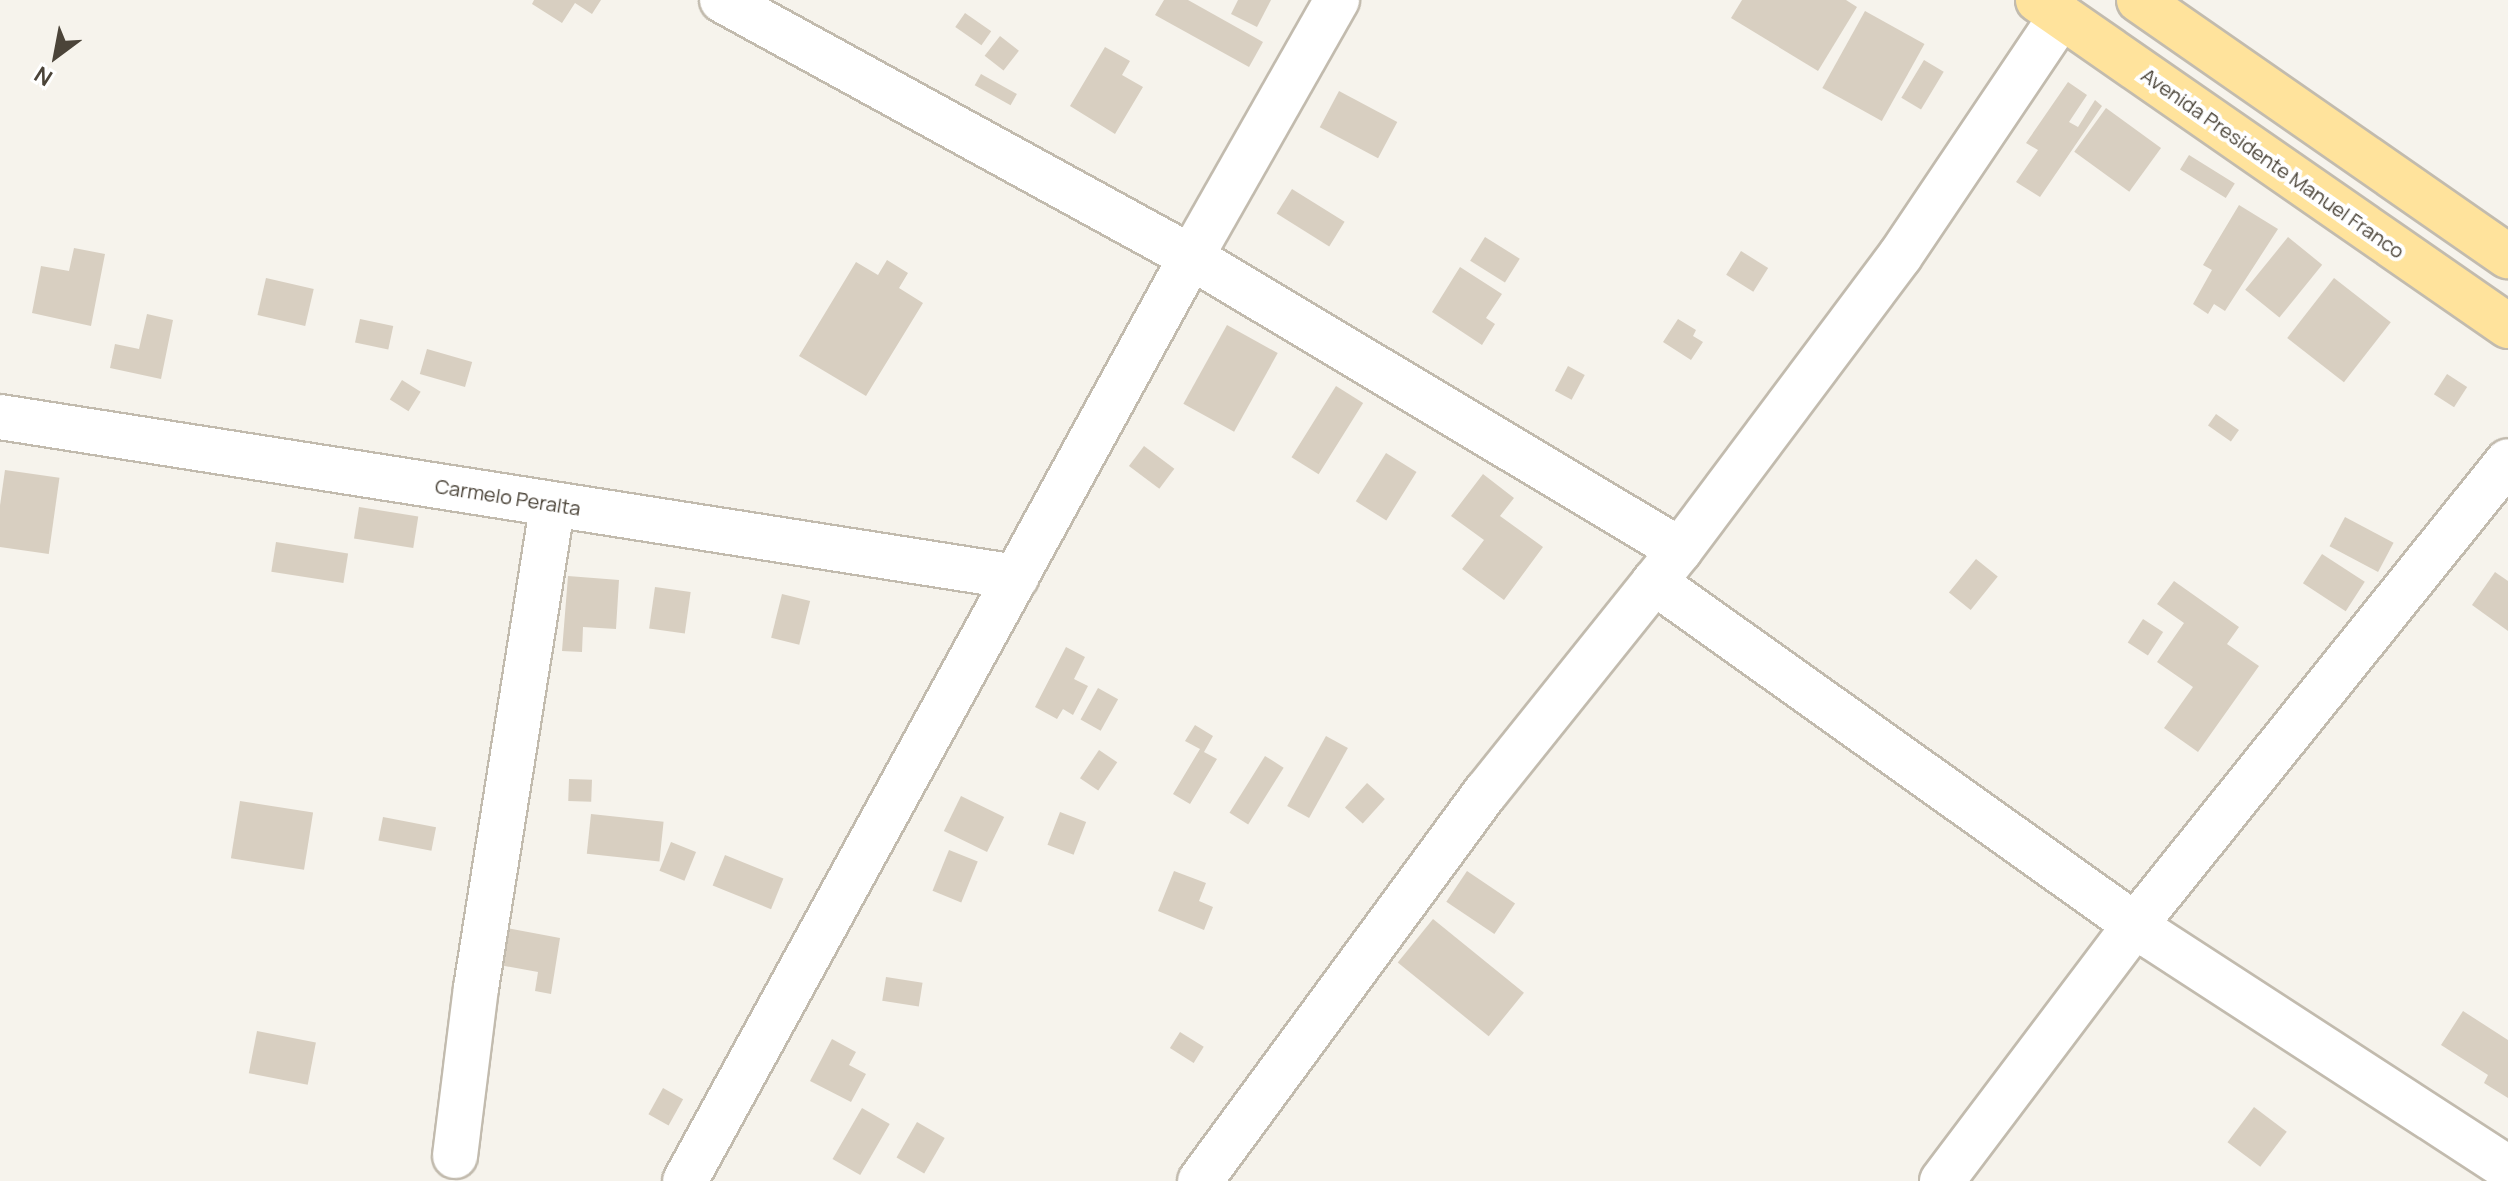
<!DOCTYPE html>
<html>
<head>
<meta charset="utf-8">
<style>
	body { margin:0 }
	#map { position:relative; width:2508px; height:1181px; overflow:hidden; background:#f6f3ec; font-family:Manrope,sans-serif }
	div>[style] { position:absolute }
	.building>* { inset:0; background:#d8cfc1; transform-origin:0 0 }
	.roads { filter:drop-shadow(2px 0 #c2bbae) drop-shadow(-2px 0 #c2bbae) drop-shadow(0 2px #c2bbae) drop-shadow(0 -2px #c2bbae) }
	.minor>* { height:44px; margin:-22px; padding:0 22px; transform-origin:22px; border-radius:22px; background:#fff }
	.major>* { height:44px; margin:-22px; padding:0 22px; transform-origin:22px; border-radius:22px; background:#ffe39c }
	span { translate:-50% -50%; white-space:nowrap; text-align:center; line-height:1.15; -webkit-text-stroke:8px #fff; paint-order:stroke }
	.street-label { font-size:20px; color:#4b4439 }
	.north { position:absolute; left:16px; top:16px; width:80px; height:80px; -webkit-text-stroke:6px #fff; paint-order:stroke; rotate:212deg; font-size:22px; font-weight:700; line-height:32px; text-align:center; color:#4b4439 }
	.north::after { content:''; display:block; margin:auto; width:28px; height:36px; background:#4b4439; clip-path:polygon(50% 0,100% 100%,50% 72%,0 100%) }
</style>
</head>
<body>
<div id="map">
	<div class="building">
		<i style="clip-path:polygon(534px 0,601px 0,592px 14px,575px 3px,562px 23px,532px 4px)"></i>
		<i style="clip-path:polygon(1164px 0,1188px 0,1263px 42px,1249px 67px,1155px 15px)"></i>
		<i style="clip-path:polygon(1238px 0,1271px 0,1257px 27px,1231px 14px)"></i>
		<i style="clip-path:polygon(1742px 0,1846px 0,1857px 7px,1818px 71px,1731px 18px)"></i>
		<i style="left:1865px;top:11px;width:68px;height:88px;rotate:29deg"></i>
		<i style="left:965px;top:13px;width:32px;height:17px;rotate:35deg"></i>
		<i style="left:1000px;top:36px;width:24px;height:25px;rotate:38deg"></i>
		<i style="clip-path:polygon(1105px 47px,1130px 61px,1122px 75px,1143px 87px,1115px 134px,1070px 106px)"></i>
		<i style="left:1924px;top:60px;width:23px;height:44px;rotate:31deg"></i>
		<i style="left:981px;top:74px;width:41px;height:13px;rotate:29deg"></i>
		<i style="clip-path:polygon(2068px 82px,2087px 95px,2069px 122px,2078px 127px,2095px 100px,2102px 106px,2040px 197px,2016px 182px,2038px 150px,2026px 143px)"></i>
		<i style="left:1339px;top:91px;width:66px;height:41px;rotate:28deg"></i>
		<i style="left:2106px;top:108px;width:68px;height:54px;rotate:36deg"></i>
		<i style="left:2189px;top:155px;width:54px;height:17px;rotate:32deg"></i>
		<i style="left:1292px;top:189px;width:62px;height:29px;rotate:32deg"></i>
		<i style="clip-path:polygon(2239px 205px,2278px 229px,2225px 311px,2214px 304px,2208px 314px,2193px 304px,2212px 270px,2203px 265px)"></i>
		<i style="left:1485px;top:237px;width:41px;height:28px;rotate:32deg"></i>
		<i style="left:2288px;top:237px;width:44px;height:68px;rotate:39deg"></i>
		<i style="clip-path:polygon(74px 248px,105px 254px,91px 326px,32px 313px,41px 266px,69px 271px)"></i>
		<i style="left:1741px;top:251px;width:32px;height:28px;rotate:32deg"></i>
		<i style="clip-path:polygon(887px 260px,908px 273px,899px 288px,923px 303px,866px 396px,799px 356px,856px 262px,878px 275px)"></i>
		<i style="clip-path:polygon(1460px 267px,1502px 294px,1486px 318px,1495px 324px,1482px 345px,1432px 312px)"></i>
		<i style="left:266px;top:278px;width:49px;height:38px;rotate:13deg"></i>
		<i style="left:2334px;top:278px;width:72px;height:76px;rotate:38deg"></i>
		<i style="clip-path:polygon(147px 314px,173px 320px,161px 379px,110px 368px,115px 344px,139px 349px)"></i>
		<i style="left:360px;top:319px;width:34px;height:24px;rotate:12deg"></i>
		<i style="clip-path:polygon(1678px 319px,1696px 330px,1693px 336px,1703px 342px,1691px 360px,1663px 342px)"></i>
		<i style="left:1227px;top:325px;width:58px;height:90px;rotate:29deg"></i>
		<i style="left:427px;top:349px;width:47px;height:26px;rotate:16deg"></i>
		<i style="left:1568px;top:366px;width:19px;height:28px;rotate:28deg"></i>
		<i style="left:2447px;top:374px;width:24px;height:24px;rotate:33deg"></i>
		<i style="left:402px;top:380px;width:22px;height:23px;rotate:32deg"></i>
		<i style="left:1336px;top:386px;width:32px;height:84px;rotate:32deg"></i>
		<i style="left:2216px;top:414px;width:28px;height:14px;rotate:35deg"></i>
		<i style="left:1144px;top:446px;width:38px;height:25px;rotate:37deg"></i>
		<i style="left:1386px;top:453px;width:36px;height:57px;rotate:32deg"></i>
		<i style="left:5px;top:470px;width:55px;height:77px;rotate:8deg"></i>
		<i style="clip-path:polygon(1483px 474px,1514px 498px,1500px 516px,1543px 547px,1504px 600px,1462px 569px,1484px 540px,1451px 516px)"></i>
		<i style="left:359px;top:507px;width:60px;height:32px;rotate:9deg"></i>
		<i style="left:2345px;top:517px;width:55px;height:33px;rotate:28deg"></i>
		<i style="left:276px;top:542px;width:73px;height:30px;rotate:9deg"></i>
		<i style="left:2322px;top:554px;width:51px;height:35px;rotate:33deg"></i>
		<i style="left:1976px;top:559px;width:28px;height:43px;rotate:39deg"></i>
		<i style="clip-path:polygon(2495px 572px,2508px 581px,2508px 631px,2472px 605px)"></i>
		<i style="clip-path:polygon(568px 576px,619px 580px,616px 629px,583px 627px,582px 652px,562px 651px)"></i>
		<i style="clip-path:polygon(2174px 581px,2239px 627px,2227px 644px,2259px 666px,2198px 752px,2164px 728px,2193px 687px,2157px 662px,2184px 623px,2157px 604px)"></i>
		<i style="left:655px;top:587px;width:36px;height:42px;rotate:8deg"></i>
		<i style="left:782px;top:594px;width:29px;height:45px;rotate:14deg"></i>
		<i style="left:2143px;top:619px;width:24px;height:28px;rotate:33deg"></i>
		<i style="clip-path:polygon(1066px 647px,1085px 657px,1074px 679px,1088px 686px,1073px 715px,1063px 709px,1057px 719px,1035px 707px)"></i>
		<i style="left:1098px;top:688px;width:23px;height:36px;rotate:29deg"></i>
		<i style="clip-path:polygon(1195px 725px,1213px 736px,1204px 752px,1217px 759px,1190px 804px,1173px 794px,1200px 749px,1185px 741px)"></i>
		<i style="left:1326px;top:736px;width:25px;height:80px;rotate:29deg"></i>
		<i style="left:1099px;top:750px;width:22px;height:34px;rotate:34deg"></i>
		<i style="left:1265px;top:756px;width:22px;height:67px;rotate:32deg"></i>
		<i style="left:569px;top:779px;width:23px;height:22px;rotate:2deg"></i>
		<i style="left:1367px;top:783px;width:24px;height:33px;rotate:42deg"></i>
		<i style="left:961px;top:796px;width:48px;height:39px;rotate:26deg"></i>
		<i style="left:240px;top:801px;width:74px;height:58px;rotate:9deg"></i>
		<i style="left:1060px;top:812px;width:28px;height:35px;rotate:21deg"></i>
		<i style="left:591px;top:814px;width:73px;height:40px;rotate:6deg"></i>
		<i style="left:383px;top:817px;width:54px;height:24px;rotate:11deg"></i>
		<i style="left:671px;top:842px;width:27px;height:31px;rotate:22deg"></i>
		<i style="left:949px;top:850px;width:31px;height:44px;rotate:22deg"></i>
		<i style="left:725px;top:855px;width:63px;height:33px;rotate:22deg"></i>
		<i style="clip-path:polygon(1174px 871px,1206px 883px,1199px 901px,1213px 907px,1204px 930px,1158px 911px)"></i>
		<i style="left:1467px;top:871px;width:58px;height:37px;rotate:34deg"></i>
		<i style="left:1433px;top:919px;width:117px;height:56px;rotate:39deg"></i>
		<i style="clip-path:polygon(501px 927px,560px 938px,551px 994px,535px 991px,538px 972px,494px 964px)"></i>
		<i style="left:886px;top:977px;width:37px;height:24px;rotate:9deg"></i>
		<i style="clip-path:polygon(2463px 1011px,2508px 1040px,2508px 1098px,2484px 1083px,2488px 1075px,2441px 1045px)"></i>
		<i style="left:257px;top:1031px;width:60px;height:43px;rotate:11deg"></i>
		<i style="left:1180px;top:1032px;width:28px;height:19px;rotate:32deg"></i>
		<i style="clip-path:polygon(832px 1039px,856px 1052px,849px 1065px,866px 1074px,851px 1102px,810px 1081px)"></i>
		<i style="left:663px;top:1088px;width:23px;height:30px;rotate:29deg"></i>
		<i style="left:2254px;top:1107px;width:41px;height:44px;rotate:37deg"></i>
		<i style="left:862px;top:1108px;width:32px;height:59px;rotate:30deg"></i>
		<i style="left:917px;top:1122px;width:32px;height:41px;rotate:30deg"></i>
	</div>
	<div class="roads">
		<div class="minor">
			<i style="left:722px;top:0;width:535px;rotate:28.72deg"></i>
			<i style="left:1191px;top:257px;width:570px;rotate:30.93deg"></i>
			<i style="left:0;top:417px;width:1029px;rotate:8.95deg"></i>
			<i style="left:1654px;top:582px;width:612px;rotate:35.48deg"></i>
			<i style="left:2152px;top:937px;width:424px;rotate:33deg"></i>
			<i style="left:455px;top:1156px;width:169px;rotate:-82.9deg"></i>
			<i style="left:476px;top:988px;width:490px;rotate:-81deg"></i>
			<i style="left:685px;top:1181px;width:1053px;rotate:-61.29deg"></i>
			<i style="left:1191px;top:257px;width:296px;rotate:-60.4deg"></i>
			<i style="left:1200px;top:1181px;width:483px;rotate:-53.7deg"></i>
			<i style="left:1486px;top:792px;width:310px;rotate:-51.3deg"></i>
			<i style="left:1680px;top:550px;width:367px;rotate:-53.2deg"></i>
			<i style="left:1900px;top:256px;width:289px;rotate:-56.1deg"></i>
			<i style="left:1942px;top:1181px;width:321px;rotate:-53deg"></i>
			<i style="left:2135px;top:925px;width:595px;rotate:-51.2deg"></i>
		</div>
		<div class="major">
			<i style="left:2038px;top:0;width:572px;rotate:34.75deg"></i>
			<i style="left:2139px;top:0;width:449px;rotate:34.8deg"></i>
		</div>
	</div>
	<div class="street-label">
		<span style="left:2273px;top:163px;rotate:35deg">Avenida Presidente Manuel Franco</span>
		<span style="left:508px;top:497px;rotate:9deg">Carmelo Peralta</span>
	</div>
	<div class="north">N</div>
</div>
</body>
</html>
